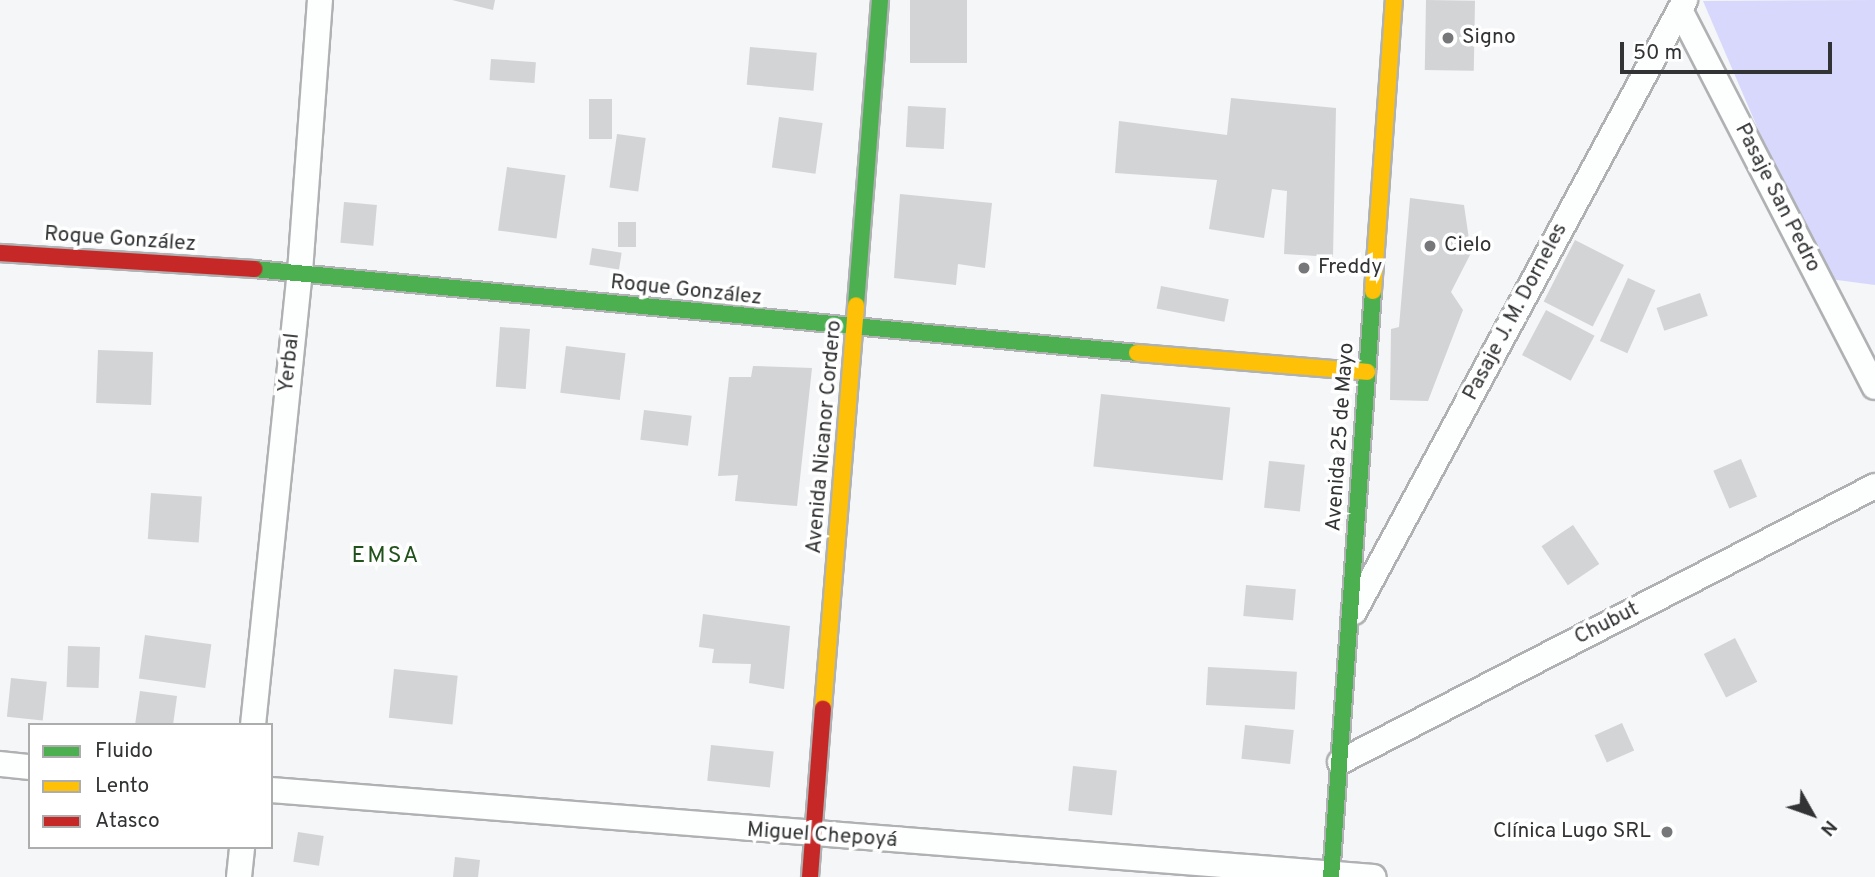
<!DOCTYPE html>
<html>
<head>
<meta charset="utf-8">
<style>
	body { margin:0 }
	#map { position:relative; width:1875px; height:877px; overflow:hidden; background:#f4f6f8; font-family:Overpass,sans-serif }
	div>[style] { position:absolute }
	.green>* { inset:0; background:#d8d8fc }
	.building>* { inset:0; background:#d2d4d6; transform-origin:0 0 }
	.roads { filter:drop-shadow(2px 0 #afb1b2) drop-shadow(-2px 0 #afb1b2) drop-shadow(0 2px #afb1b2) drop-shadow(0 -2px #afb1b2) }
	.street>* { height:24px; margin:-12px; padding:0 12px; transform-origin:12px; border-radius:12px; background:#fdfefe }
	.fast>* { height:16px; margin:-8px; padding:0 8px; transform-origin:8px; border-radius:8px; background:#4caf50 }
	.slow>* { height:16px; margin:-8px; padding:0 8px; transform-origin:8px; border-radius:8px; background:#ffc107 }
	.jam>* { height:16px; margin:-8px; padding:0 8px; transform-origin:8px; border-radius:8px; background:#c62828 }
	.dots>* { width:19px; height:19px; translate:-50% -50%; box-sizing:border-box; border:4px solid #fff; border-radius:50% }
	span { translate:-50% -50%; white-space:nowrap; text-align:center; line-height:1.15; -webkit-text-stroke:7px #fff; paint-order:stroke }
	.poi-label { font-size:21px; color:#313334 }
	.left { translate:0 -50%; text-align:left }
	.right { translate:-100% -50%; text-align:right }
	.street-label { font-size:21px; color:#313334 }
	.neighbourhood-label { font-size:23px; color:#21521b; letter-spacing:2px }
	.legend { position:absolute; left:28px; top:723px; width:245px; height:126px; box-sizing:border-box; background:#fff; border:2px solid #adadae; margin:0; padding:9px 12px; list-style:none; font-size:21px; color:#313334 }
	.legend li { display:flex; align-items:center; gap:14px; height:35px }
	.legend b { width:35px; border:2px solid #adadae }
	.north { position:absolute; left:1777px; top:779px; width:70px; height:70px; -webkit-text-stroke:5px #fff; paint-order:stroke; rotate:130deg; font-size:19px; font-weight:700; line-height:28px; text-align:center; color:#313334 }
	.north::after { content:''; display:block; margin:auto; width:24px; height:32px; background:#313334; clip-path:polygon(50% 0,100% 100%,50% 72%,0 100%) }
	.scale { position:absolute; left:1620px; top:42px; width:212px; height:32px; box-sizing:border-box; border:4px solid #313334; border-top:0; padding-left:9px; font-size:21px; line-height:24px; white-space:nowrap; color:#313334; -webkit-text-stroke:5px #fff; paint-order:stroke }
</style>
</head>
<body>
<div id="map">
	<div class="green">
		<i style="clip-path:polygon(1875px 0,1875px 285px,1822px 278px,1703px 1px)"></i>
	</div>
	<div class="building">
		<i style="clip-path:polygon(452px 0,495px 0,493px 10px)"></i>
		<i style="left:910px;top:0;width:57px;height:63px"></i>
		<i style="left:1426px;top:0;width:49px;height:70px;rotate:1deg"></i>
		<i style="left:750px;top:47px;width:67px;height:38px;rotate:5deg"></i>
		<i style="left:491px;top:59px;width:45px;height:21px;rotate:4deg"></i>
		<i style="clip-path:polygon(1231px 98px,1336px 108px,1333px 257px,1284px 254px,1287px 191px,1272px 189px,1264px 238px,1209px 229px,1217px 180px,1115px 173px,1119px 121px,1227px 135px)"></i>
		<i style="left:589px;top:99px;width:23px;height:40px"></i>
		<i style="left:908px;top:106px;width:38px;height:41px;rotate:3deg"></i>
		<i style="left:779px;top:117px;width:44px;height:51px;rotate:8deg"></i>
		<i style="left:617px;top:134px;width:29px;height:54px;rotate:8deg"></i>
		<i style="left:507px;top:167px;width:59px;height:64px;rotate:8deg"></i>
		<i style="clip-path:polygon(900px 194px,992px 203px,985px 268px,958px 264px,956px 285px,894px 278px)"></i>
		<i style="clip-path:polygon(1410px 198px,1464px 205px,1471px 253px,1451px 292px,1463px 310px,1428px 401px,1390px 400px,1391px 329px,1399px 327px)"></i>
		<i style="left:344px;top:202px;width:33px;height:41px;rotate:5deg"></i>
		<i style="left:618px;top:222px;width:18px;height:25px"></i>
		<i style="left:1575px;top:240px;width:55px;height:69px;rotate:27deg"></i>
		<i style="left:592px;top:248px;width:30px;height:17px;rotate:9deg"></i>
		<i style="left:1628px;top:278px;width:30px;height:69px;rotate:24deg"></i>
		<i style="left:1161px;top:286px;width:69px;height:23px;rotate:11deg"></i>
		<i style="left:1700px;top:293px;width:24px;height:46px;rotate:71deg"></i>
		<i style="left:1546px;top:310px;width:55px;height:51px;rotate:28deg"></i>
		<i style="left:500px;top:327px;width:30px;height:60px;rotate:4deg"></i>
		<i style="left:566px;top:346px;width:60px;height:47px;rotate:7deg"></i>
		<i style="left:98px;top:350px;width:55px;height:53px;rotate:2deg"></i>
		<i style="clip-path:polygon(753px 366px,812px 368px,797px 506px,735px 501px,738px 475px,718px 476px,729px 377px,751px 377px)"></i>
		<i style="left:1101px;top:394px;width:130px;height:73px;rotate:6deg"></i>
		<i style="left:644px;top:410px;width:48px;height:30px;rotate:7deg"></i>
		<i style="left:1741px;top:459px;width:41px;height:30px;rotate:67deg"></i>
		<i style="left:1269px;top:461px;width:36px;height:47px;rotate:6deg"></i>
		<i style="left:151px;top:493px;width:51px;height:46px;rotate:4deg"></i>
		<i style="left:1573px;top:525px;width:47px;height:38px;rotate:56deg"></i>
		<i style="left:1246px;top:585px;width:50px;height:31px;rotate:5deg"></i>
		<i style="clip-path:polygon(703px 614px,790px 626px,784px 689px,749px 683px,751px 664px,712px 663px,714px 649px,699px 647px)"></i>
		<i style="left:145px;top:635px;width:67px;height:44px;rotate:8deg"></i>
		<i style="left:1735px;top:638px;width:49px;height:35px;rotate:63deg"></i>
		<i style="left:68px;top:646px;width:32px;height:41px;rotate:2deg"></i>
		<i style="left:1208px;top:667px;width:89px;height:38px;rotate:3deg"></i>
		<i style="left:394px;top:669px;width:64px;height:49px;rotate:6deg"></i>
		<i style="left:11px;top:678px;width:36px;height:39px;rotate:6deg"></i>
		<i style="clip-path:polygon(140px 691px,177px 696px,173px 725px,135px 725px)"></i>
		<i style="left:1622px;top:723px;width:30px;height:30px;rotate:66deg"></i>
		<i style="left:1245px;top:725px;width:49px;height:34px;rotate:6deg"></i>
		<i style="left:711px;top:745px;width:63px;height:36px;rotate:6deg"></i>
		<i style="left:1073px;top:766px;width:44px;height:45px;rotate:6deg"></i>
		<i style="left:298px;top:832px;width:26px;height:30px;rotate:9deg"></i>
		<i style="clip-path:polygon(455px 857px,480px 860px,478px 877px,453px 877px)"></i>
	</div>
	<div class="roads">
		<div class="street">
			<i style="left:1680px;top:10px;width:424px;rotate:62.7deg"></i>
			<i style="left:1354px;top:612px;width:696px;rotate:-61.59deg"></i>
			<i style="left:253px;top:725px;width:455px;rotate:-84.1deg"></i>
			<i style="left:300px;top:272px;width:273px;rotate:-85.8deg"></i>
			<i style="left:1340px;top:762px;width:602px;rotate:-27.29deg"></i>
			<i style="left:0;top:764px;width:30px;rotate:6deg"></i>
			<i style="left:271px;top:790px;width:1106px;rotate:4.51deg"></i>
			<i style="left:239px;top:877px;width:30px;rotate:-84deg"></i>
		</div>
		<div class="fast">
			<i style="left:254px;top:269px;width:887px;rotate:5.43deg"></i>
			<i style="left:856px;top:305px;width:306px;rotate:-85.5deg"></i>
			<i style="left:1331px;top:877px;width:588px;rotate:-85.9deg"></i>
		</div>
		<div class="slow">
			<i style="left:1373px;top:291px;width:292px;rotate:-85.9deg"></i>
			<i style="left:1137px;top:353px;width:231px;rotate:4.7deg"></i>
			<i style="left:823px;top:708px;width:404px;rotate:-85.3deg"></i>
		</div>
		<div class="jam">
			<i style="left:0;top:253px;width:255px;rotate:3.6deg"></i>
			<i style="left:810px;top:877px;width:169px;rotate:-85.6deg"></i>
		</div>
	</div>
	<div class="dots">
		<i style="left:1448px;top:38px;background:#757779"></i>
		<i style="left:1430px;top:246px;background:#757779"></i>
		<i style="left:1304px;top:268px;background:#757779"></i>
		<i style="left:1667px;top:832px;background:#757779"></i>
	</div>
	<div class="poi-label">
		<span class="left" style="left:1462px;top:38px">Signo</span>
		<span class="left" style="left:1444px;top:246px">Cielo</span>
		<span class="left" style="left:1318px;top:268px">Freddy</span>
		<span class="right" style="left:1651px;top:832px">Clínica Lugo SRL</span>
	</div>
	<div class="street-label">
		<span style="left:1777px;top:198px;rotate:63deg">Pasaje San Pedro</span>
		<span style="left:120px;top:240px;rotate:4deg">Roque González</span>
		<span style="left:686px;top:291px;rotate:6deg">Roque González</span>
		<span style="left:1516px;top:312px;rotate:-62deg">Pasaje J. M. Dorneles</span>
		<span style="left:290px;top:363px;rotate:-84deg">Yerbal</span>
		<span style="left:825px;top:437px;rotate:-85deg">Avenida Nicanor Cordero</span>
		<span style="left:1341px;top:437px;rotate:-86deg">Avenida 25 de Mayo</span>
		<span style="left:1607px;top:624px;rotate:-27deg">Chubut</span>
		<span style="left:822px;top:836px;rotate:4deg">Miguel Chepoyá</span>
	</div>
	<div class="neighbourhood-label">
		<span style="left:386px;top:557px">EMSA</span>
	</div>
	<ul class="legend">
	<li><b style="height:9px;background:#4caf50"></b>Fluido</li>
	<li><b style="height:9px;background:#ffc107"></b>Lento</li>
	<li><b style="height:9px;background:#c62828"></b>Atasco</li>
	</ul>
	<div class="north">N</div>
	<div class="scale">50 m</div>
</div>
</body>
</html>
